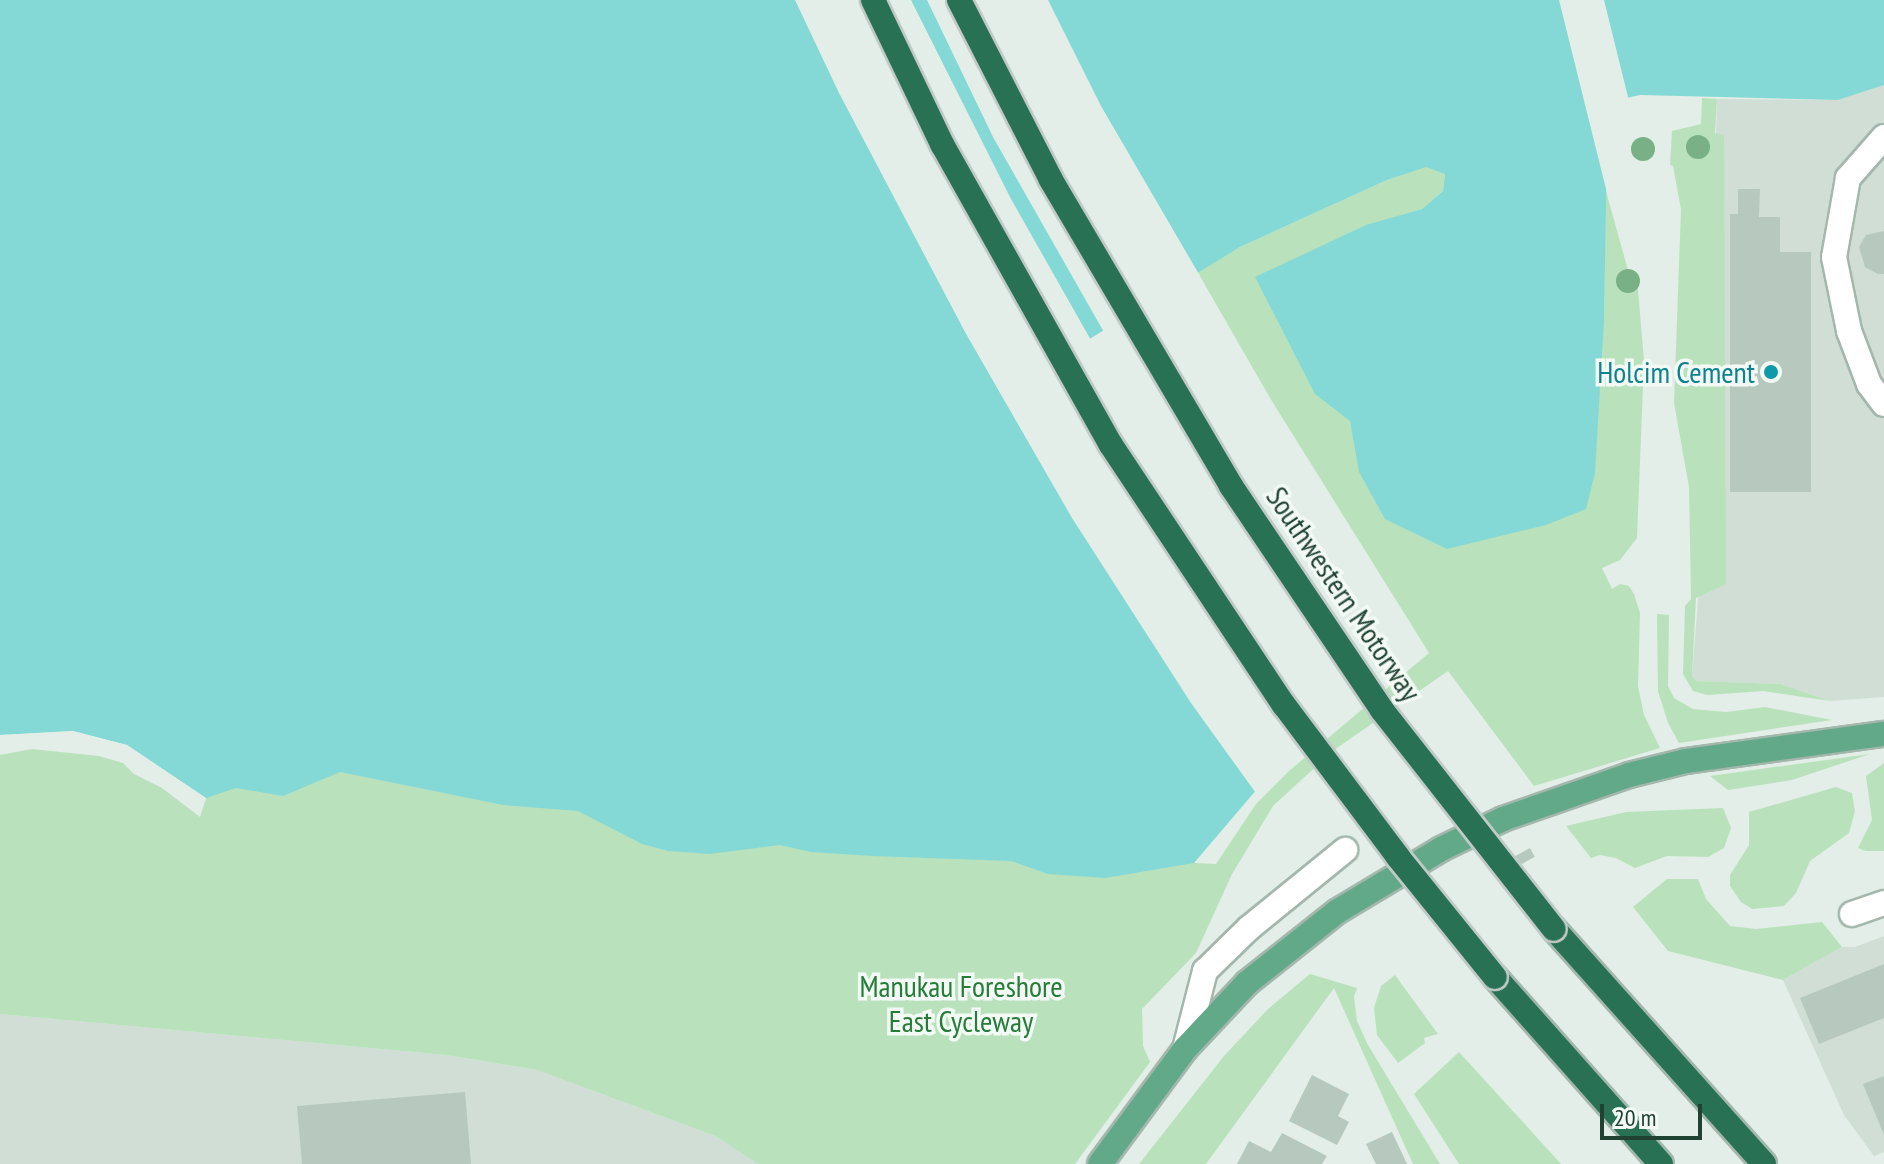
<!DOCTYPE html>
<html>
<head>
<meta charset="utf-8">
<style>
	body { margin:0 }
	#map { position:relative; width:1884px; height:1164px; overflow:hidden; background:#e2eee7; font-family:"PT Sans Narrow",sans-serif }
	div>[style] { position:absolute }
	.built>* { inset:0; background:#d0ded5 }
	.green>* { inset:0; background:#b9e2bc }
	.water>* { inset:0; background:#84d9d6 }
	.pier>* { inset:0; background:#e2eee7 }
	.building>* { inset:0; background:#b7c9bf; transform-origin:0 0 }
	.roads { filter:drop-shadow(2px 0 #a4b7ad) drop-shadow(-2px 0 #a4b7ad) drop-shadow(0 2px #a4b7ad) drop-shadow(0 -2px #a4b7ad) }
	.minor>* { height:24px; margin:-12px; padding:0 12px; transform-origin:12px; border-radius:12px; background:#fff }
	.major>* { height:24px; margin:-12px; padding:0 12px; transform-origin:12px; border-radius:12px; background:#62a989 }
	.highway>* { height:24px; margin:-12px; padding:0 12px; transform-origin:12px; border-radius:12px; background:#287154 }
	.bridges { filter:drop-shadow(2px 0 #c1cac6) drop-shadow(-2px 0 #c1cac6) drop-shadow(0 2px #c1cac6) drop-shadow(0 -2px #c1cac6) }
	.highway-bridge>* { height:24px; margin:-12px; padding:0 12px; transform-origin:12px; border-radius:12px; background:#287154 }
	.trees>* { width:24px; height:24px; margin:-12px; border-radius:50%; background:#7ab086 }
	.dots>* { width:22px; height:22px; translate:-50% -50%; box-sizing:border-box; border:4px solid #f3faf5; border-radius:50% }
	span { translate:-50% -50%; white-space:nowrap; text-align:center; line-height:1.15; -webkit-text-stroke:7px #f3faf5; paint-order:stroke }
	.culture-label { font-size:30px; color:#0d838f }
	.right { translate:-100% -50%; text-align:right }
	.street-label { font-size:30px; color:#204232 }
	.park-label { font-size:30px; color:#257d37 }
	.scale { position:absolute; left:1600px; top:1104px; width:102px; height:36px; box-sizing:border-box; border:4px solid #204232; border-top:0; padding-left:10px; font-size:24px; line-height:28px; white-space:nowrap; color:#204232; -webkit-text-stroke:6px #f3faf5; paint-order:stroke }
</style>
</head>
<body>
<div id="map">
	<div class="built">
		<i style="clip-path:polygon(1884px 85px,1884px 697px,1830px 701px,1781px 684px,1697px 681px,1692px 676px,1706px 501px,1717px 99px,1838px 100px)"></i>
		<i style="clip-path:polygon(1884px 936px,1884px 1152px,1874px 1156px,1844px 1115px,1783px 980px,1842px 947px,1855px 947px)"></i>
		<i style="clip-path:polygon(0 1014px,446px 1055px,537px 1070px,715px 1136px,758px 1164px,0 1164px)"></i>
	</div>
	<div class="green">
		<i style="clip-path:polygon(1702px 98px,1717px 99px,1715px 133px,1724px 135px,1726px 584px,1696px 598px,1692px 676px,1697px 681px,1781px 684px,1830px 701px,1763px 691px,1707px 695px,1693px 691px,1683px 674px,1685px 606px,1691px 599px,1689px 487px,1674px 403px,1681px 209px,1673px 166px,1670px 165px,1672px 131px,1701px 124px)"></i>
		<i style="clip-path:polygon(0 122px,1162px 822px,1195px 863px,1216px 864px,1256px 804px,1289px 771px,1429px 653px,1270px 398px,1197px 271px,1240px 247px,1387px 180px,1426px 166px,1445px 174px,1443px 191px,1422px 209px,1376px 223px,1604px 321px,1606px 191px,1631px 281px,1637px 278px,1644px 361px,1637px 538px,1620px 560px,1602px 568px,1612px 589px,1620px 584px,1629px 586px,1634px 594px,1640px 613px,1638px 686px,1644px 715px,1660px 748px,1534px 786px,1448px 671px,1334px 750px,1273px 806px,1232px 874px,1196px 953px,1142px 1009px,1143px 1046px,1150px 1062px,1075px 1164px,758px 1164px,715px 1136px,537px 1070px,446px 1055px,0 1014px,0 755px,32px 749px,99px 756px,123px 763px,134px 774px,162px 788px,200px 817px,206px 798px,127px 745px,73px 731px,0 735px)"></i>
		<i style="clip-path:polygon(1657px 614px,1669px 615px,1668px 686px,1674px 698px,1693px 709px,1726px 712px,1765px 707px,1832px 720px,1679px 743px,1668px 723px,1658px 691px)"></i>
		<i style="clip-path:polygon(1870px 754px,1792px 780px,1728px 790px,1710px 776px)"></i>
		<i style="clip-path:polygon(1884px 763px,1884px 851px,1866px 851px,1858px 848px,1872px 820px,1866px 776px)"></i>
		<i style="clip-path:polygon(1836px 787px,1852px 793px,1855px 811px,1849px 833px,1810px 861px,1796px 893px,1784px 906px,1752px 909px,1741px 902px,1730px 886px,1730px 875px,1749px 845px,1749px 812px)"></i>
		<i style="clip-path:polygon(1723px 808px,1731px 828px,1724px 848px,1708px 857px,1667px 856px,1635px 868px,1616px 858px,1600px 855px,1591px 858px,1566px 826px,1626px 812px)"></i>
		<i style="clip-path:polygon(1667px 879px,1698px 879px,1706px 899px,1730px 926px,1756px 929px,1822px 922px,1842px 947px,1783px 980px,1668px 951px,1633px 907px)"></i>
		<i style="clip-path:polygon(1310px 974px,1357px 988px,1354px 997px,1357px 1021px,1368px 1045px,1440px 1164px,1413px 1164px,1334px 988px,1206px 1164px,1139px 1164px,1224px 1056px,1268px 1009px)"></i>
		<i style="clip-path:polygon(1395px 975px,1438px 1034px,1424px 1038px,1425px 1043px,1398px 1063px,1377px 1035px,1374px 1008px,1381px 986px)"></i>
		<i style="clip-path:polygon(1459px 1052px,1561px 1164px,1459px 1164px,1414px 1094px)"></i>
	</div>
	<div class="water">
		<i style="clip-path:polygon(0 0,1884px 0,1884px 85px,1838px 100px,1640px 95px,1608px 102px,1604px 321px,1595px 473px,1586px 509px,1546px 525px,1447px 549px,1385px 519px,1359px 472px,1350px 421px,1315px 394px,1255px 277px,1366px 225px,1422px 209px,1443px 191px,1445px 174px,1426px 167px,1387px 180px,1240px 247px,1047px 365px,1287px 754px,1194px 863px,1105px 878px,1048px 874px,1011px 861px,872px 856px,811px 852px,780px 845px,710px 854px,668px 851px,642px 844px,578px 811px,503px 805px,340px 772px,283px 796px,236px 788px,206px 798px,127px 745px,73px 731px,0 735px)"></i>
	</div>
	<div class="pier">
		<i style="clip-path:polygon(795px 0,911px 0,1011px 199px,1092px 342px,1052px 367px,1291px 753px,1258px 796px,1191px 703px,1072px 518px,965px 332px,839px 93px)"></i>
		<i style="clip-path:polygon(927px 0,1048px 0,1101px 106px,1200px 276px,1105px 334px,993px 137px)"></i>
		<i style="clip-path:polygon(1559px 0,1604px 0,1629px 101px,1612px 105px,1610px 205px)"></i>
		<i style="clip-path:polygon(73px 731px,127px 745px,206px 798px,205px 802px,125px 749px,72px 735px,0 739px,0 735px)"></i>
	</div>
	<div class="building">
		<i style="clip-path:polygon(1738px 189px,1760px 189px,1759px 217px,1780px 217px,1780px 252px,1811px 252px,1811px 492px,1730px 492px,1730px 214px,1738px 214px)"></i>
		<i style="clip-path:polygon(1884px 231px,1884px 274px,1878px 274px,1865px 267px,1859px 247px,1866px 235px)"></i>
		<i style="left:1530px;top:848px;width:10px;height:27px;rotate:61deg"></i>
		<i style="clip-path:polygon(1884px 964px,1884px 1018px,1819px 1044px,1800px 998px)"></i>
		<i style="clip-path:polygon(1312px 1075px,1349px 1094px,1338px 1116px,1349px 1122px,1337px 1145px,1289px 1121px)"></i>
		<i style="clip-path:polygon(1884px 1076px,1884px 1135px,1863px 1084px)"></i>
		<i style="clip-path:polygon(465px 1092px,471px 1164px,302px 1164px,297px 1106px)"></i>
		<i style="clip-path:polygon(1392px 1132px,1407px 1164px,1376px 1164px,1366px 1144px)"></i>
		<i style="clip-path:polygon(1282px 1133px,1327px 1156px,1322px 1164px,1237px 1164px,1249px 1141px,1271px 1152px)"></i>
	</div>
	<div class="roads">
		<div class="minor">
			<i style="left:1884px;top:137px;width:55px;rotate:131.3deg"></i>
			<i style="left:1848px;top:178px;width:80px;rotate:100deg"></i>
			<i style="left:1834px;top:257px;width:76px;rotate:78.5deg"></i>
			<i style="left:1849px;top:331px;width:57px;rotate:69.3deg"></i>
			<i style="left:1869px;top:384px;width:25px;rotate:53deg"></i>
			<i style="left:1852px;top:914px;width:34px;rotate:-19deg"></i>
			<i style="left:1185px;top:1049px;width:81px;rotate:-75.6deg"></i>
			<i style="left:1205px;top:971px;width:62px;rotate:-44.3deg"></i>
			<i style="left:1249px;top:928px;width:124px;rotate:-39.1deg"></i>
		</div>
		<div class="major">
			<i style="left:1100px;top:1164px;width:143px;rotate:-53.5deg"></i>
			<i style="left:1185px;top:1049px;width:91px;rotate:-46.8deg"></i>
			<i style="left:1247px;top:983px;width:116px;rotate:-38.4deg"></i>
			<i style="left:1338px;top:911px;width:120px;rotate:-31deg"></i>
			<i style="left:1441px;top:849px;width:69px;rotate:-25.8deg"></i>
			<i style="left:1503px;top:819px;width:133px;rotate:-19.2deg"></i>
			<i style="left:1629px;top:775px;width:59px;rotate:-13.8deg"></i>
			<i style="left:1686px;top:761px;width:200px;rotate:-7.8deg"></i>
		</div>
		<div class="highway">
			<i style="left:1554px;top:929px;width:315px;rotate:48.2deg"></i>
			<i style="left:1495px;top:977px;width:250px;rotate:48.4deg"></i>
		</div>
	</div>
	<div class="bridges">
		<div class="highway-bridge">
			<i style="left:873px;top:0;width:160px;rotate:64.4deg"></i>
			<i style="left:942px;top:144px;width:345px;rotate:60.7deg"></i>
			<i style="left:1111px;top:445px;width:312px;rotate:56.4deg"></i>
			<i style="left:1284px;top:705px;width:190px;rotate:53.1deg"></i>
			<i style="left:1398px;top:857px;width:154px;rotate:51.1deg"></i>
			<i style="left:959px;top:0;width:202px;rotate:62.9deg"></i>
			<i style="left:1051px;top:180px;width:355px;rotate:59.5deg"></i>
			<i style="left:1231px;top:486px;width:270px;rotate:56deg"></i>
			<i style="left:1382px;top:710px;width:278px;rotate:51.9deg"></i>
		</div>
	</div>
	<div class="trees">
		<i style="left:1698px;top:147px"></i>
		<i style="left:1643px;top:149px"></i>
		<i style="left:1628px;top:281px"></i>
	</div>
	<div class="dots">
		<i style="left:1771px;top:372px;background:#0f9aa8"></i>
	</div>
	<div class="culture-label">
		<span class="right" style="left:1755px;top:372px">Holcim Cement</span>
	</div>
	<div class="street-label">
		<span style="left:1344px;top:594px;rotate:56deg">Southwestern Motorway</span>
	</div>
	<div class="park-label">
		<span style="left:961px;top:1003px">Manukau Foreshore<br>East Cycleway</span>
	</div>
	<div class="scale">20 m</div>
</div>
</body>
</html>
